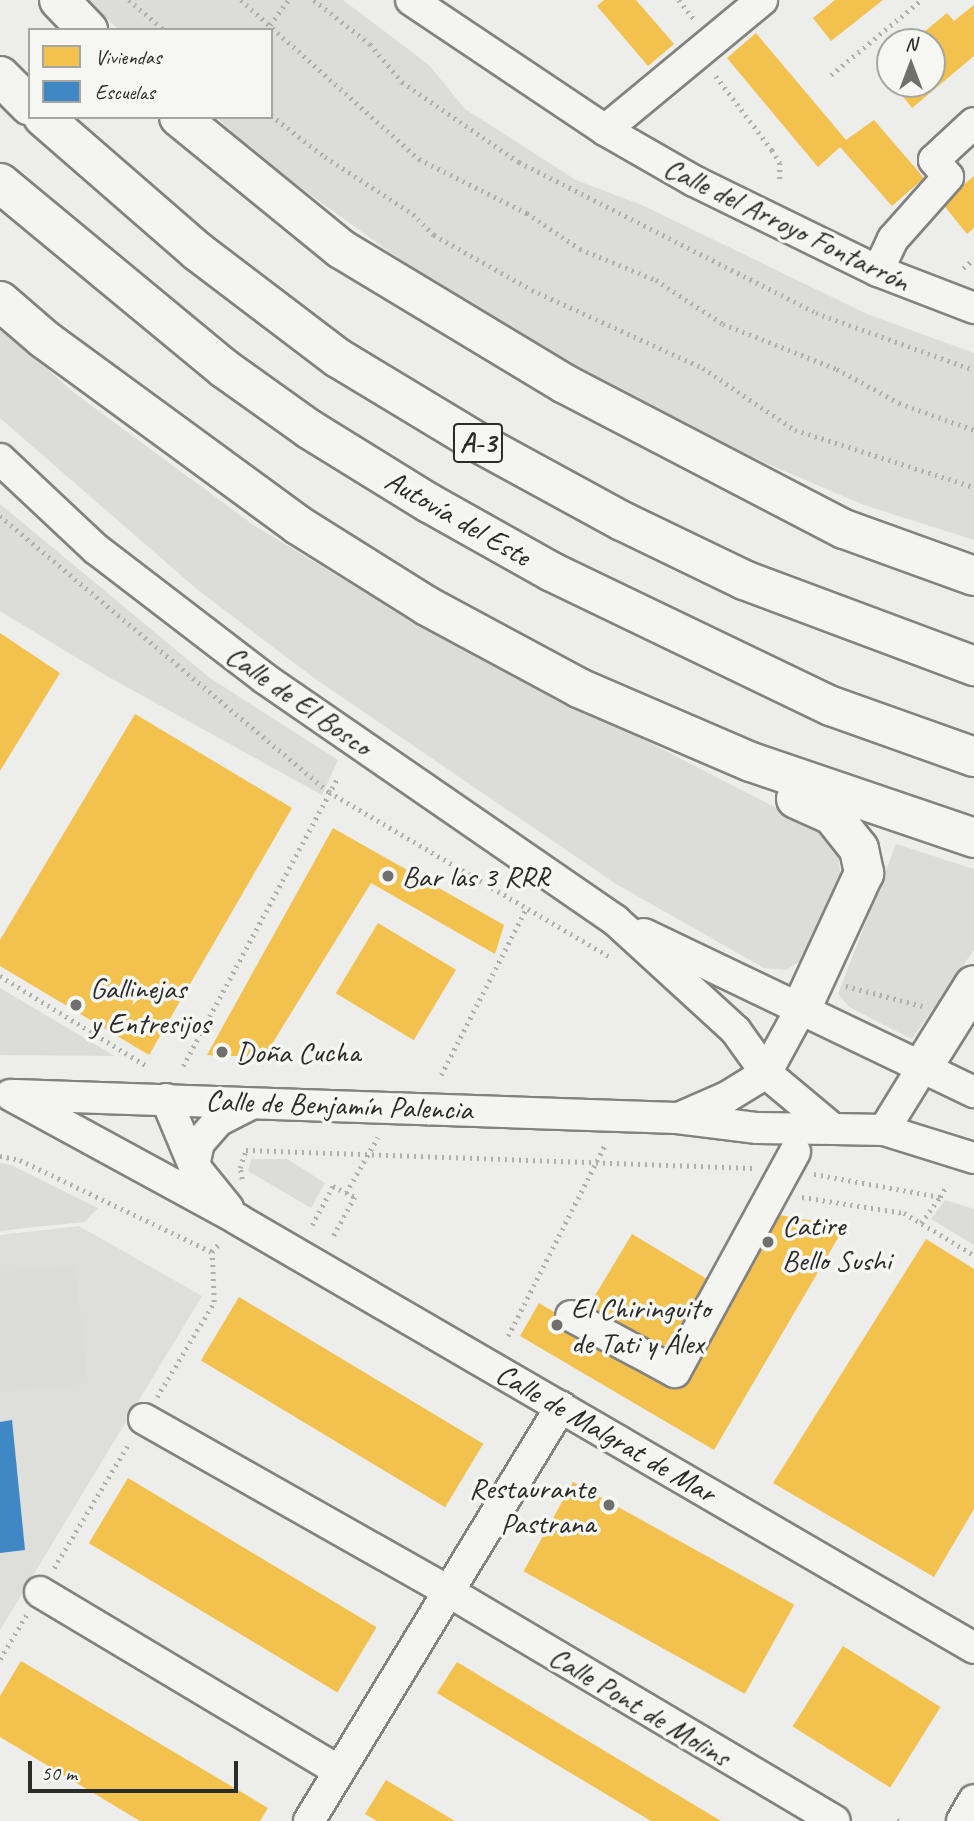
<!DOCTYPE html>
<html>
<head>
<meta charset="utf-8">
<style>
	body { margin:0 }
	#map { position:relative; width:974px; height:1821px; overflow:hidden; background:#ededeb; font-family:Caveat,sans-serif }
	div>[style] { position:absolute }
	.built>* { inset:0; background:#dededb }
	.green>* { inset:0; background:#dcdcd9 }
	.homes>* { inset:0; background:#f2c14e; transform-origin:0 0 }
	.schools>* { inset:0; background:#3f88c5 }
	.path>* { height:4.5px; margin-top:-2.25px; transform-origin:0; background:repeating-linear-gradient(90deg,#afafae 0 2px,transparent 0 7px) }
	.roads { filter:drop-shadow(2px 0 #828281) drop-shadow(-2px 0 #828281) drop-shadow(0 2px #828281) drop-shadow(0 -2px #828281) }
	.minor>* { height:30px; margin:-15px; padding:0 15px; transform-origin:15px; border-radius:15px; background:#f4f4f2 }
	.highway>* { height:38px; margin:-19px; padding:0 19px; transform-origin:19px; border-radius:19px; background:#f4f4f2 }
	.dots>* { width:19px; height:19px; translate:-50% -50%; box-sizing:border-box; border:4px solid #f6f6f2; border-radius:50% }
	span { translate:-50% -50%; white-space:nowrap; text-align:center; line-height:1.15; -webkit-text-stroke:7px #f6f6f2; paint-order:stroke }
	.shield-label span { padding:2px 5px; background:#f6f6f2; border:2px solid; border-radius:5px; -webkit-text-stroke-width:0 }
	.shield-label { font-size:28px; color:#2b2b2b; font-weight:700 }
	.street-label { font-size:30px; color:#2b2b2b }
	.poi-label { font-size:30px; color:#2b2b2b }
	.left { translate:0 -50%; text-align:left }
	.right { translate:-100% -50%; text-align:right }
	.legend { position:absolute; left:28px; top:28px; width:245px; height:91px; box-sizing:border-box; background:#f6f6f2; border:2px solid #a5a5a2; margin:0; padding:9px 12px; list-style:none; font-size:21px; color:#2b2b2b }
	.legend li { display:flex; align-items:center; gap:14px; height:35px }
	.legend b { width:35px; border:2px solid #a5a5a2 }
	.north { position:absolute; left:876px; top:28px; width:70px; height:70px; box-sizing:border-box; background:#f6f6f2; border:2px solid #a5a5a2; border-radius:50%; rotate:0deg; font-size:19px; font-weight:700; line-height:28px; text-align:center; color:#2b2b2b }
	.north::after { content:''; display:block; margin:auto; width:24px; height:32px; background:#6f6f6e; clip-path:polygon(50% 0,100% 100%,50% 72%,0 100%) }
	.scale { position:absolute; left:28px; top:1761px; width:210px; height:32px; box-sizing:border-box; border:4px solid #2b2b2b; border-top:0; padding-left:9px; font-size:21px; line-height:24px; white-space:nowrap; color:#2b2b2b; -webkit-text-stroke:5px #f6f6f2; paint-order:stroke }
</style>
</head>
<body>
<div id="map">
	<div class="built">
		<i style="clip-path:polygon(79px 1226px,202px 1296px,0 1630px,0 1235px)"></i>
	</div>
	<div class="green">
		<i style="clip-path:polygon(86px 0,343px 0,429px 65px,465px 109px,576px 180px,642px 205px,867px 314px,974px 353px,974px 540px,864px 505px,726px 446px,545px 353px,394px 255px,269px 165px,216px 117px,271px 117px,271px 30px,119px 30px)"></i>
		<i style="clip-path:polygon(0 327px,73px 392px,252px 524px,405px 617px,829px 835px,838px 852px,841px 880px,802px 960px,786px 970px,764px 968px,616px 884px,314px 678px,199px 591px,0 418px)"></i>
		<i style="clip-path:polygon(0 504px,210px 678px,338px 760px,322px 795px,105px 675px,0 611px)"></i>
		<i style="clip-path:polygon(896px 844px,974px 869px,974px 950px,912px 1039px,849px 1007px,838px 994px)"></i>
		<i style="clip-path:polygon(0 988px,115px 1056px,0 1055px)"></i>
		<i style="clip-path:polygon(251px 1159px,287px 1159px,325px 1183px,311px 1208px,248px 1171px)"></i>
		<i style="clip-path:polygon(0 1163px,11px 1165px,98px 1208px,84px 1222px,0 1231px)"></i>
		<i style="clip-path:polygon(945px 1200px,974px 1209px,974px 1245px,931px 1219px)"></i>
		<i style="clip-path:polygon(75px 1266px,88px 1383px,0 1392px,0 1272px)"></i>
	</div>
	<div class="homes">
		<i style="clip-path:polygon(604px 0,636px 0,674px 44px,648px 66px,597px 6px)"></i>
		<i style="clip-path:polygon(835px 0,883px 0,831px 41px,813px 18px)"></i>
		<i style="clip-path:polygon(974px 5px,974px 56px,912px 108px,901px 94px,910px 87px,907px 84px,932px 84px,932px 42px,912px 42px,947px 13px,954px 21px)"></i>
		<i style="clip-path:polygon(756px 33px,846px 140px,874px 120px,924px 178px,892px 206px,840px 147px,818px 167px,727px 58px)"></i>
		<i style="clip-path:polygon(974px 176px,974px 228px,967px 234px,942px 203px)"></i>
		<i style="clip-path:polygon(0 633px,60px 673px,0 771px)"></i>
		<i style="clip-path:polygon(135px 714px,292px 808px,149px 1055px,0 966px,0 940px)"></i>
		<i style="clip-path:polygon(333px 828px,504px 925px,495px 954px,371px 883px,264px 1057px,207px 1055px)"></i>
		<i style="left:378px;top:923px;width:91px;height:82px;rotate:31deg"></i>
		<i style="clip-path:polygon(779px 1215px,845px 1226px,714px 1450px,520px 1336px,539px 1303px,678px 1385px)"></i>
		<i style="left:632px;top:1234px;width:91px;height:85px;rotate:31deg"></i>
		<i style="clip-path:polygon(926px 1239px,974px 1269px,974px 1509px,934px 1577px,773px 1483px)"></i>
		<i style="left:239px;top:1297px;width:285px;height:74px;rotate:31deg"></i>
		<i style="left:128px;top:1478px;width:290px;height:76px;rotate:31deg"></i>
		<i style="left:573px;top:1482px;width:253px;height:102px;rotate:29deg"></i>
		<i style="left:843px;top:1646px;width:115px;height:95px;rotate:32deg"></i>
		<i style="clip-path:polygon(21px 1661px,268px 1808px,260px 1821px,140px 1821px,0 1737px,0 1696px)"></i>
		<i style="clip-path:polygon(457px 1662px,721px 1821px,651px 1821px,437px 1693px)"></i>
		<i style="clip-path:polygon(386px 1780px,455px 1821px,377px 1821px,365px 1814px)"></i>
	</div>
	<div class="schools">
		<i style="clip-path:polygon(12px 1420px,25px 1550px,0 1553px,0 1422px)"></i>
	</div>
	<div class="path">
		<i style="left:129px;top:0;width:46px;rotate:40.6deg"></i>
		<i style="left:241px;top:0;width:239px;rotate:41.8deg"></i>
		<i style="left:419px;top:159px;width:121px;rotate:26.6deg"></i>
		<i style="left:527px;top:213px;width:64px;rotate:34.2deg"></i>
		<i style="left:580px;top:249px;width:82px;rotate:22.2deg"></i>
		<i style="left:656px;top:280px;width:80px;rotate:33.3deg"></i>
		<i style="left:723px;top:324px;width:123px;rotate:21.5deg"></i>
		<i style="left:837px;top:369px;width:71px;rotate:28.7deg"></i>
		<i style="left:899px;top:403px;width:80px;rotate:19.8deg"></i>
		<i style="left:314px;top:0;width:71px;rotate:38.2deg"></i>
		<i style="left:370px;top:44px;width:50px;rotate:49.9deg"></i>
		<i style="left:402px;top:82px;width:142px;rotate:34.4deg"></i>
		<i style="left:519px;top:162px;width:333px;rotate:26.9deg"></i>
		<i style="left:816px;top:313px;width:168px;rotate:19.8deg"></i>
		<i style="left:679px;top:0;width:24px;rotate:52deg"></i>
		<i style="left:270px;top:25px;width:31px;rotate:-54deg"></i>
		<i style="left:831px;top:75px;width:117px;rotate:-39.8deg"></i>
		<i style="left:716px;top:76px;width:93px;rotate:52.9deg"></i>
		<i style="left:772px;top:150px;width:15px;rotate:58deg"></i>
		<i style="left:780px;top:163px;width:18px;rotate:90deg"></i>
		<i style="left:271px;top:115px;width:68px;rotate:37.9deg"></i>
		<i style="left:325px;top:157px;width:105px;rotate:32.9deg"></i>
		<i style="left:413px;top:214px;width:30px;rotate:45deg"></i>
		<i style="left:434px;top:235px;width:112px;rotate:29.3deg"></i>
		<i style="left:532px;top:290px;width:188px;rotate:24.5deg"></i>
		<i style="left:703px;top:368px;width:111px;rotate:34deg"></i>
		<i style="left:795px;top:430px;width:188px;rotate:17.7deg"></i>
		<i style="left:963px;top:268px;width:14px;rotate:-39deg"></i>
		<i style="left:0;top:516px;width:429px;rotate:40deg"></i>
		<i style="left:329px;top:792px;width:326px;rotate:30.4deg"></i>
		<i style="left:0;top:976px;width:172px;rotate:31.5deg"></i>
		<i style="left:846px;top:986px;width:79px;rotate:14.7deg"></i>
		<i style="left:183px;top:1066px;width:326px;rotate:-61.8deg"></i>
		<i style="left:441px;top:1075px;width:189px;rotate:-62.9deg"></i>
		<i style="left:0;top:1156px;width:20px;rotate:11deg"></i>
		<i style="left:20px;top:1160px;width:213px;rotate:25.6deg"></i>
		<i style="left:212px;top:1252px;width:13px;rotate:-51deg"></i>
		<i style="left:814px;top:1174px;width:128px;rotate:10.3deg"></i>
		<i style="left:940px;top:1197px;width:14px;rotate:-60deg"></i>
		<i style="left:242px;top:1179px;width:11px;rotate:-100deg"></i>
		<i style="left:240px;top:1168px;width:19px;rotate:-72deg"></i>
		<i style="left:246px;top:1150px;width:507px;rotate:2.03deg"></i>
		<i style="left:346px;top:1193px;width:64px;rotate:-60.3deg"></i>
		<i style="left:802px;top:1197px;width:103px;rotate:8.9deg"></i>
		<i style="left:904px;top:1213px;width:82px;rotate:31deg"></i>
		<i style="left:921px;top:1223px;width:32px;rotate:-54deg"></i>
		<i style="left:312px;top:1225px;width:44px;rotate:-61.7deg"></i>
		<i style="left:333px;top:1186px;width:25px;rotate:27deg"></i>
		<i style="left:355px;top:1197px;width:46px;rotate:118.8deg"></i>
		<i style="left:508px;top:1336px;width:216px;rotate:-63.1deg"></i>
		<i style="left:157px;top:1397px;width:111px;rotate:-59deg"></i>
		<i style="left:214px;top:1302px;width:50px;rotate:-92.3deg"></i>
		<i style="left:54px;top:1568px;width:146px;rotate:-59deg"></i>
		<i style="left:0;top:1659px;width:52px;rotate:-59deg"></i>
		<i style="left:897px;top:1820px;width:2px;rotate:27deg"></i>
	</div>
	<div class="roads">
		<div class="minor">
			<i style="left:411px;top:0;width:234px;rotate:33.8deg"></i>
			<i style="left:605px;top:130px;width:103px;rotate:29.8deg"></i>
			<i style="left:694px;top:181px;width:205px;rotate:26.1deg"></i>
			<i style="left:878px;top:271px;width:103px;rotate:21.1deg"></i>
			<i style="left:605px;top:130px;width:204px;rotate:-39.6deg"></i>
			<i style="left:878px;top:271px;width:35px;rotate:-65deg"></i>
			<i style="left:893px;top:239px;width:83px;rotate:-48.4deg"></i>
			<i style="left:948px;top:177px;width:22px;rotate:-129deg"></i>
			<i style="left:934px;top:160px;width:54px;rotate:-42.8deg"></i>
			<i style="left:0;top:459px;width:132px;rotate:43.2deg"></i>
			<i style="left:96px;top:549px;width:212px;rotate:37.5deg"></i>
			<i style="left:264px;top:678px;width:426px;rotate:34.6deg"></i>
			<i style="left:615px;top:920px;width:164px;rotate:42.5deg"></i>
			<i style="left:736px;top:1031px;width:52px;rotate:54.5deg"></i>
			<i style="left:766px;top:1073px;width:87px;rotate:39.9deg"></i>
			<i style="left:833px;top:1129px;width:51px;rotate:1.1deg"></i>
			<i style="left:884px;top:1130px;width:94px;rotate:17.3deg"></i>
			<i style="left:644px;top:934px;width:366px;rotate:25.6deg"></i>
			<i style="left:10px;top:1095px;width:259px;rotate:28.6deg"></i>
			<i style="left:237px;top:1219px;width:853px;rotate:30.2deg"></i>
			<i style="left:15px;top:1095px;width:662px;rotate:1.99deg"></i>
			<i style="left:677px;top:1118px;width:81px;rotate:7.1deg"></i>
			<i style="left:757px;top:1128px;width:76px;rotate:0.8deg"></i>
			<i style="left:166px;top:1099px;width:73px;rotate:67.3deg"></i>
			<i style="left:194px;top:1166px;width:54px;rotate:51deg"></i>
			<i style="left:681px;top:1117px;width:50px;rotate:-23.5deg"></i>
			<i style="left:727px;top:1097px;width:46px;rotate:-31.6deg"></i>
			<i style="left:766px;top:1073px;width:75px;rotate:-61.4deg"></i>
			<i style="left:884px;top:1130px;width:76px;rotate:-58.4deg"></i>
			<i style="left:194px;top:1166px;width:24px;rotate:-78deg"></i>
			<i style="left:199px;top:1143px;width:29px;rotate:-49deg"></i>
			<i style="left:218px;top:1121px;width:38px;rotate:-27deg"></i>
			<i style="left:571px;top:1316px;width:118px;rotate:28.3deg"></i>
			<i style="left:675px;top:1372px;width:251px;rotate:-61.4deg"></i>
			<i style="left:144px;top:1419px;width:347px;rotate:29.5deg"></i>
			<i style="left:446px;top:1590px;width:452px;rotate:30.7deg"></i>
			<i style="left:40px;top:1592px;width:348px;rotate:30.9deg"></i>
			<i style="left:309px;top:1821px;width:485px;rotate:-58.7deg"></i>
			<i style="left:962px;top:1821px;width:24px;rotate:-60deg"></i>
		</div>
		<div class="highway">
			<i style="left:59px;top:0;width:42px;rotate:46deg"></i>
			<i style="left:0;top:76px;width:42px;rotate:45deg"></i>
			<i style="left:43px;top:117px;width:204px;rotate:41deg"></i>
			<i style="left:197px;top:251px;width:177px;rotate:37.2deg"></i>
			<i style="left:338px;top:358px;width:162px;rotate:31.1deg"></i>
			<i style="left:477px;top:442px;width:165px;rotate:28.6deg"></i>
			<i style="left:622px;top:521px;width:136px;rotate:25.8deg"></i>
			<i style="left:744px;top:580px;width:246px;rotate:20.5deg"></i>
			<i style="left:179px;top:117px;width:209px;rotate:39.2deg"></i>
			<i style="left:341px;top:249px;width:262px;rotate:31.1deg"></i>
			<i style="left:565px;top:384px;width:314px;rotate:27.5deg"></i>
			<i style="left:844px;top:529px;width:138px;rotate:19.9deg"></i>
			<i style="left:0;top:183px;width:292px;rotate:39.6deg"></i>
			<i style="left:225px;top:369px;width:103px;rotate:35.5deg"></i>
			<i style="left:309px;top:429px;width:141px;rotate:31.7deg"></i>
			<i style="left:429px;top:503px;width:141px;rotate:29.3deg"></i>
			<i style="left:552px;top:572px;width:310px;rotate:25.7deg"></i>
			<i style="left:831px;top:706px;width:152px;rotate:19.6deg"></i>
			<i style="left:0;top:301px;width:58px;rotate:40.8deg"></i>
			<i style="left:44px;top:339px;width:315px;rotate:36.2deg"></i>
			<i style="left:298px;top:525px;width:152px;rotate:32.1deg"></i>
			<i style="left:427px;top:606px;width:173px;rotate:28.3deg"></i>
			<i style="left:579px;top:688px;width:187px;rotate:23.3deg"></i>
			<i style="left:751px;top:762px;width:236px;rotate:18.8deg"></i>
			<i style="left:796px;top:799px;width:39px;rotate:24deg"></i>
			<i style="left:832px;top:815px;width:43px;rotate:51.5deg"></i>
			<i style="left:859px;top:849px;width:25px;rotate:78deg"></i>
			<i style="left:864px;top:873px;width:148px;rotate:114.8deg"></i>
			<i style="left:924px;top:1065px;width:94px;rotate:-58deg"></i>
		</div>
	</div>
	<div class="dots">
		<i style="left:388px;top:876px;background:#6f6f6e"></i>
		<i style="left:76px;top:1005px;background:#6f6f6e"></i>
		<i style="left:222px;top:1052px;background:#6f6f6e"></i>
		<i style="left:768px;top:1242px;background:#6f6f6e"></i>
		<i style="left:557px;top:1325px;background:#6f6f6e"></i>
		<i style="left:609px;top:1505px;background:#6f6f6e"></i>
	</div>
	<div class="shield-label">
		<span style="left:478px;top:443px">A-3</span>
	</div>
	<div class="street-label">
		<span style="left:787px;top:224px;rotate:26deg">Calle del Arroyo Fontarrón</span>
		<span style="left:458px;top:518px;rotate:30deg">Autovía del Este</span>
		<span style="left:299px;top:700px;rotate:35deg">Calle de El Bosco</span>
		<span style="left:339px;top:1105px;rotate:2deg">Calle de Benjamín Palencia</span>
		<span style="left:606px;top:1433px;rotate:30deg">Calle de Malgrat de Mar</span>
		<span style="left:640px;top:1706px;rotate:31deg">Calle Pont de Molins</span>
	</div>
	<div class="poi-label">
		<span class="left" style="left:402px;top:876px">Bar las 3 RRR</span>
		<span class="left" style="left:90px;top:1005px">Gallinejas<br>y Entresijos</span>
		<span class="left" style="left:236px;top:1052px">Doña Cucha</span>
		<span class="left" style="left:782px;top:1242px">Catire<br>Bello Sushi</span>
		<span class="left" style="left:571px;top:1325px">El Chiringuito<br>de Tati y Álex</span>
		<span class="right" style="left:595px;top:1505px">Restaurante<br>Pastrana</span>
	</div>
	<ul class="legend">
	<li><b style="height:19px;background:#f2c14e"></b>Viviendas</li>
	<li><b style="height:19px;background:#3f88c5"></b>Escuelas</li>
	</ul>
	<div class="north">N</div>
	<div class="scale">50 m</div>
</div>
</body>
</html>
